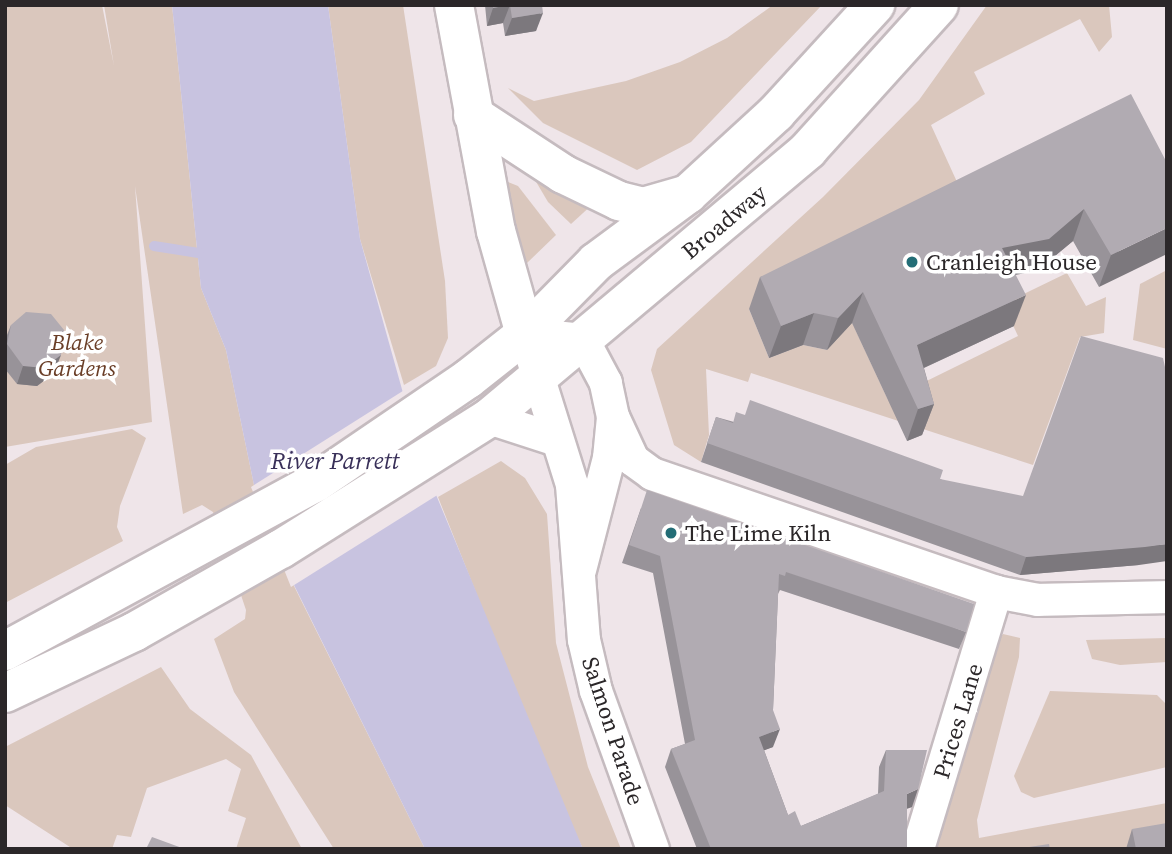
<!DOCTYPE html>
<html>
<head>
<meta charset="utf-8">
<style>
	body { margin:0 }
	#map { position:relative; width:1172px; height:854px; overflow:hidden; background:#efe5e9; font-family:"Source Serif 4",serif }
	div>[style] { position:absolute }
	.green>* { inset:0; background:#dac7bd }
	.water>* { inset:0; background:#c8c3e0 }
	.pier>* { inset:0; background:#efe5e9 }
	.stream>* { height:10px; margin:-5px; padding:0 5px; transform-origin:5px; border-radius:5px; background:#c8c3e0 }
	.roads { filter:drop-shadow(2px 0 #c5bbbf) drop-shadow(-2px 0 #c5bbbf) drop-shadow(0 2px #c5bbbf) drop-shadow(0 -2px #c5bbbf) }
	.minor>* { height:32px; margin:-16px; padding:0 16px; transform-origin:16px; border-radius:16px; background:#fff }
	.tertiary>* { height:38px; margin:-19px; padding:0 19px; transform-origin:19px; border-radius:19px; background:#fff }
	.primary>* { height:38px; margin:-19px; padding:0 19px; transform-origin:19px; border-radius:19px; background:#fff }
	.wall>* { inset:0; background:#989399 }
	.shaded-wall>* { inset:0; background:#7c787d }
	.building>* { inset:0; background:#b1abb2 }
	.dots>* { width:19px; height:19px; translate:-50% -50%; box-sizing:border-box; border:4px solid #fff; border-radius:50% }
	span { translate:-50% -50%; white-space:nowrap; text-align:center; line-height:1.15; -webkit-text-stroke:7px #fff; paint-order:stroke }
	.street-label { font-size:23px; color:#2b2729 }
	.poi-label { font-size:23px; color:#2b2729 }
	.left { translate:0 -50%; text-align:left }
	.park-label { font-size:23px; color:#6a3e27; font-style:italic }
	.water-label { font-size:24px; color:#393059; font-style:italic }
	.frame { position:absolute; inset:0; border:7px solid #2b2729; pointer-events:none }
</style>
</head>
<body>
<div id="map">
	<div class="green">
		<i style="clip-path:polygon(5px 5px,102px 5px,114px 66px,104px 5px,172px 5px,201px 288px,226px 350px,254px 485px,294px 586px,425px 849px,334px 849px,234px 692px,214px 639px,245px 619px,246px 610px,213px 512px,202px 505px,183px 514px,135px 186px,152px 422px,5px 447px)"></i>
		<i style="clip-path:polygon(328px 5px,403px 5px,445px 281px,448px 338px,436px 366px,404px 385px,360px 239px)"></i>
		<i style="clip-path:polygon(773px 5px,822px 5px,691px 142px,637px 170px,543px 123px,508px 88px,534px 101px,626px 81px,680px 62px,727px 38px)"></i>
		<i style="clip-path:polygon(987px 5px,1109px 5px,1112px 37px,1099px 52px,1080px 19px,974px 72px,985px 94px,931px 125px,963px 195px,749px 309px,769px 358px,803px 345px,827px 350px,843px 303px,888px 400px,1018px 336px,1003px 304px,1067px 273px,1086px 306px,1106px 297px,1104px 333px,1080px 337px,1033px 465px,751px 373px,748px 382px,706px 369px,709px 435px,701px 462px,674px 445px,651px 370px,657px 349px,823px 197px,919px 100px)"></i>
		<i style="clip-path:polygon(525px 163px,594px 203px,571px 224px,548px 202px)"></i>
		<i style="clip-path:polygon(501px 179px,518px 186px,556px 235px,527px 263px)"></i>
		<i style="clip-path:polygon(1167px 270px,1167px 349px,1133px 340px,1140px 284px)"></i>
		<i style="clip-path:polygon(132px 429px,146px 438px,120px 506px,117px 527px,123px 541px,5px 603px,5px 465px,36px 447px)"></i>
		<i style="clip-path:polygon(501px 461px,525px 478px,547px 514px,556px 643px,588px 767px,621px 849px,583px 849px,550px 779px,438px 497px)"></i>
		<i style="clip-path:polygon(1003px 634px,1020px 638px,1019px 657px,977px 820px,979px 838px,1167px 803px,1167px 840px,1118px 849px,931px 849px,944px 824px,993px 646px)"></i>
		<i style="clip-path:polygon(1167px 638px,1167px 662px,1120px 665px,1092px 659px,1086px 640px)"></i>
		<i style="clip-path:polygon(161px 667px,190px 709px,251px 755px,302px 849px,236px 849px,246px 818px,228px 811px,241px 769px,226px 759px,147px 788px,131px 837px,117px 835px,112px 849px,73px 849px,5px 805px,5px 747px)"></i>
		<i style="clip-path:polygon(1050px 691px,1157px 695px,1167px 705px,1167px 767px,1034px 798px,1021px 792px,1014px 776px)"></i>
	</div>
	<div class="water">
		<i style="clip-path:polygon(172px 5px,328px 5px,360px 239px,422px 461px,583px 849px,425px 849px,294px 585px,254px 485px,226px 350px,201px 288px)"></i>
	</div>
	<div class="pier">
		<i style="clip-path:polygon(406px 389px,439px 494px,291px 587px,251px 487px)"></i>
	</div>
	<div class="stream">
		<i style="left:154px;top:246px;width:45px;rotate:9deg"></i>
	</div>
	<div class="roads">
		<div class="minor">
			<i style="left:489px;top:418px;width:68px;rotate:17.9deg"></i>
			<i style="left:614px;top:419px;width:45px;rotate:65.1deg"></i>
			<i style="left:633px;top:460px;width:24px;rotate:36deg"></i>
			<i style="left:652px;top:474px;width:364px;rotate:18.9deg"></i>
			<i style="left:996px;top:592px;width:43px;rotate:10.8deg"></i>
			<i style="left:1038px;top:600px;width:129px;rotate:-1.3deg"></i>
			<i style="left:580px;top:570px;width:116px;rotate:-75.5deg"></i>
			<i style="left:609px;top:458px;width:41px;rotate:-84.4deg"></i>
			<i style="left:613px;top:417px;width:35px;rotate:-102deg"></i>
			<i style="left:606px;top:383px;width:49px;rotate:-118.1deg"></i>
			<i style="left:583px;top:340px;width:58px;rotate:-174.1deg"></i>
			<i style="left:525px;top:334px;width:158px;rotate:72.7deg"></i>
			<i style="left:572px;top:485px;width:155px;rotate:85.6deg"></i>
			<i style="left:584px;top:640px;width:52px;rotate:76.8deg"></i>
			<i style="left:596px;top:691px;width:168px;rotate:70.2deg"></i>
			<i style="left:918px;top:849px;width:269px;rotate:-73.1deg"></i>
		</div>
		<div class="tertiary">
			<i style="left:454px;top:5px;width:230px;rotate:79.5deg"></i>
			<i style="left:496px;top:231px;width:107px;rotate:74.3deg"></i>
			<i style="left:473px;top:115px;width:108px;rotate:33.2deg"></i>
			<i style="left:563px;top:174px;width:62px;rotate:25.7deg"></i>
			<i style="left:619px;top:201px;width:25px;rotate:14deg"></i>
			<i style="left:643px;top:207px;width:47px;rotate:-16.1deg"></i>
		</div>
		<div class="primary">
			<i style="left:5px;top:651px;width:353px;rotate:-28.5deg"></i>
			<i style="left:315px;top:483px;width:185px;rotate:-34.2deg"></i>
			<i style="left:468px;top:379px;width:73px;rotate:-38.3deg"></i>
			<i style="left:525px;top:334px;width:101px;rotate:-45.4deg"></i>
			<i style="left:596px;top:262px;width:114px;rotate:-36.5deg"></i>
			<i style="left:688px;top:194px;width:120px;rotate:-42.6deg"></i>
			<i style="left:776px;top:113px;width:147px;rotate:-47.5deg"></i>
			<i style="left:5px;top:693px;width:143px;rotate:-25.3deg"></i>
			<i style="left:134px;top:632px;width:169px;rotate:-29.5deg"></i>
			<i style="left:281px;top:549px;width:246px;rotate:-32.2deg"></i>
			<i style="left:489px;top:418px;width:417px;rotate:-40deg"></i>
			<i style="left:808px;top:150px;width:195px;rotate:-47.9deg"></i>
		</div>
	</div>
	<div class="wall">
		<i style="clip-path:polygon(485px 5px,542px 5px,536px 31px,505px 36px,503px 23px,487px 26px)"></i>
		<i style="clip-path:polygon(1167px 163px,1099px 287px,1073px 241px,1038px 270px,1016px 275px,1014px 326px,924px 368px,934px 404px,922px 435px,907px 441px,852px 323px,827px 350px,803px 345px,769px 358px,749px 309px,760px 277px)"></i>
		<i style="clip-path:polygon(11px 325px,54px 373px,37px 386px,17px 384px,5px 369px,5px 340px)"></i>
		<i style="clip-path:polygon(716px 417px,940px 479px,1139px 565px,1020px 575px,701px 462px)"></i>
		<i style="clip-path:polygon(641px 508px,966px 632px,959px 649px,780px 590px,778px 594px,773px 710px,773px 747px,764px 750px,788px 815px,801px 826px,878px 794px,879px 767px,886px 750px,912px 807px,907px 808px,907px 849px,697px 849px,665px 767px,671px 749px,685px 744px,653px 573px,622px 563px)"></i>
		<i style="clip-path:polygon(1132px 829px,1167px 849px,1126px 849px)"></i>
	</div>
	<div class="shaded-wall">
		<i style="clip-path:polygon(510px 5px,503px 23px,487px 26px,493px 8px)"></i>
		<i style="clip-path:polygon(543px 13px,536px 31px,505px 36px,512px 18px)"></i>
		<i style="clip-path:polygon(1084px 209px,1073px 241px,1038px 270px,991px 279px,1002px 248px)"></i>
		<i style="clip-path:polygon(1167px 228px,1167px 254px,1099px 287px,1111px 255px)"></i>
		<i style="clip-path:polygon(863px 292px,852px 323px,827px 350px,838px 318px)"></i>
		<i style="clip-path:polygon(1026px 295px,1014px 326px,906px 376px,917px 345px)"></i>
		<i style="clip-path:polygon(814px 313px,803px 345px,769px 358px,781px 326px)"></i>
		<i style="clip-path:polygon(61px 355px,54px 373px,37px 386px,17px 384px,23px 366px)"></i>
		<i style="clip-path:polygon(934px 404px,922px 435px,907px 441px,918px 409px)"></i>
		<i style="clip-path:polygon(1167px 544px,1167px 561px,1139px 565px,1020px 575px,1026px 557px)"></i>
		<i style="clip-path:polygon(780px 729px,773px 747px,752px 755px,759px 737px)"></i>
		<i style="clip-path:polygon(918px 789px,912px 807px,901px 811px,907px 794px)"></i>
	</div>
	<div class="building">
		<i style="clip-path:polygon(493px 5px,508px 5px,493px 8px)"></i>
		<i style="clip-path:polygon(510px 5px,542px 5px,543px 13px,512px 18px)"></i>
		<i style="clip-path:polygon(1131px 94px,1167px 163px,1167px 228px,1111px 255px,1084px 209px,1049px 239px,1002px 248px,1026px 295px,917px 345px,934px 404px,918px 409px,863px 292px,838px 318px,814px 313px,781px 326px,760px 277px)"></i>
		<i style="clip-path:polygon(26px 312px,51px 314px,64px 330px,61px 355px,44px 368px,23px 366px,7px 344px,11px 325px)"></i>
		<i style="clip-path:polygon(1081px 336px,1163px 358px,1167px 376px,1167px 544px,1145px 547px,1026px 557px,707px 443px,716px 417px,733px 423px,736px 412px,745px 415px,750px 400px,943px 470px,940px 479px,1023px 496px)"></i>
		<i style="clip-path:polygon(647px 490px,974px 604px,966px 632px,786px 572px,785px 576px,779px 574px,773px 710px,780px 729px,759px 737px,788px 815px,795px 811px,801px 826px,884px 791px,886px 750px,927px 750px,918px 789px,907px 794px,907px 849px,711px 849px,671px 749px,695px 740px,660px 556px,629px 545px)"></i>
		<i style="clip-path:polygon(1167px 823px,1167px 849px,1136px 849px,1132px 829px)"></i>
		<i style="clip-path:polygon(152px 837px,182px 848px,181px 849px,146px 849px)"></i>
		<i style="clip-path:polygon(1049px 844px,1050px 849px,1016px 849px)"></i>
	</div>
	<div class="dots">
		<i style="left:912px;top:262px;background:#236d76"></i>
		<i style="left:671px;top:533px;background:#236d76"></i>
	</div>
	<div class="street-label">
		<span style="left:724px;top:222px;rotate:-40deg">Broadway</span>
		<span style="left:958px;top:721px;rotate:-73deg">Prices Lane</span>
		<span style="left:613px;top:731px;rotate:72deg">Salmon Parade</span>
	</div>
	<div class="poi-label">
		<span class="left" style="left:926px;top:262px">Cranleigh House</span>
		<span class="left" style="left:685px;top:533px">The Lime Kiln</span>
	</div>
	<div class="park-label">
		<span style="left:77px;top:355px">Blake<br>Gardens</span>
	</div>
	<div class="water-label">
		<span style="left:335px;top:461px">River Parrett</span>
	</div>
	<div class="frame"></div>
</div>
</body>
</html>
